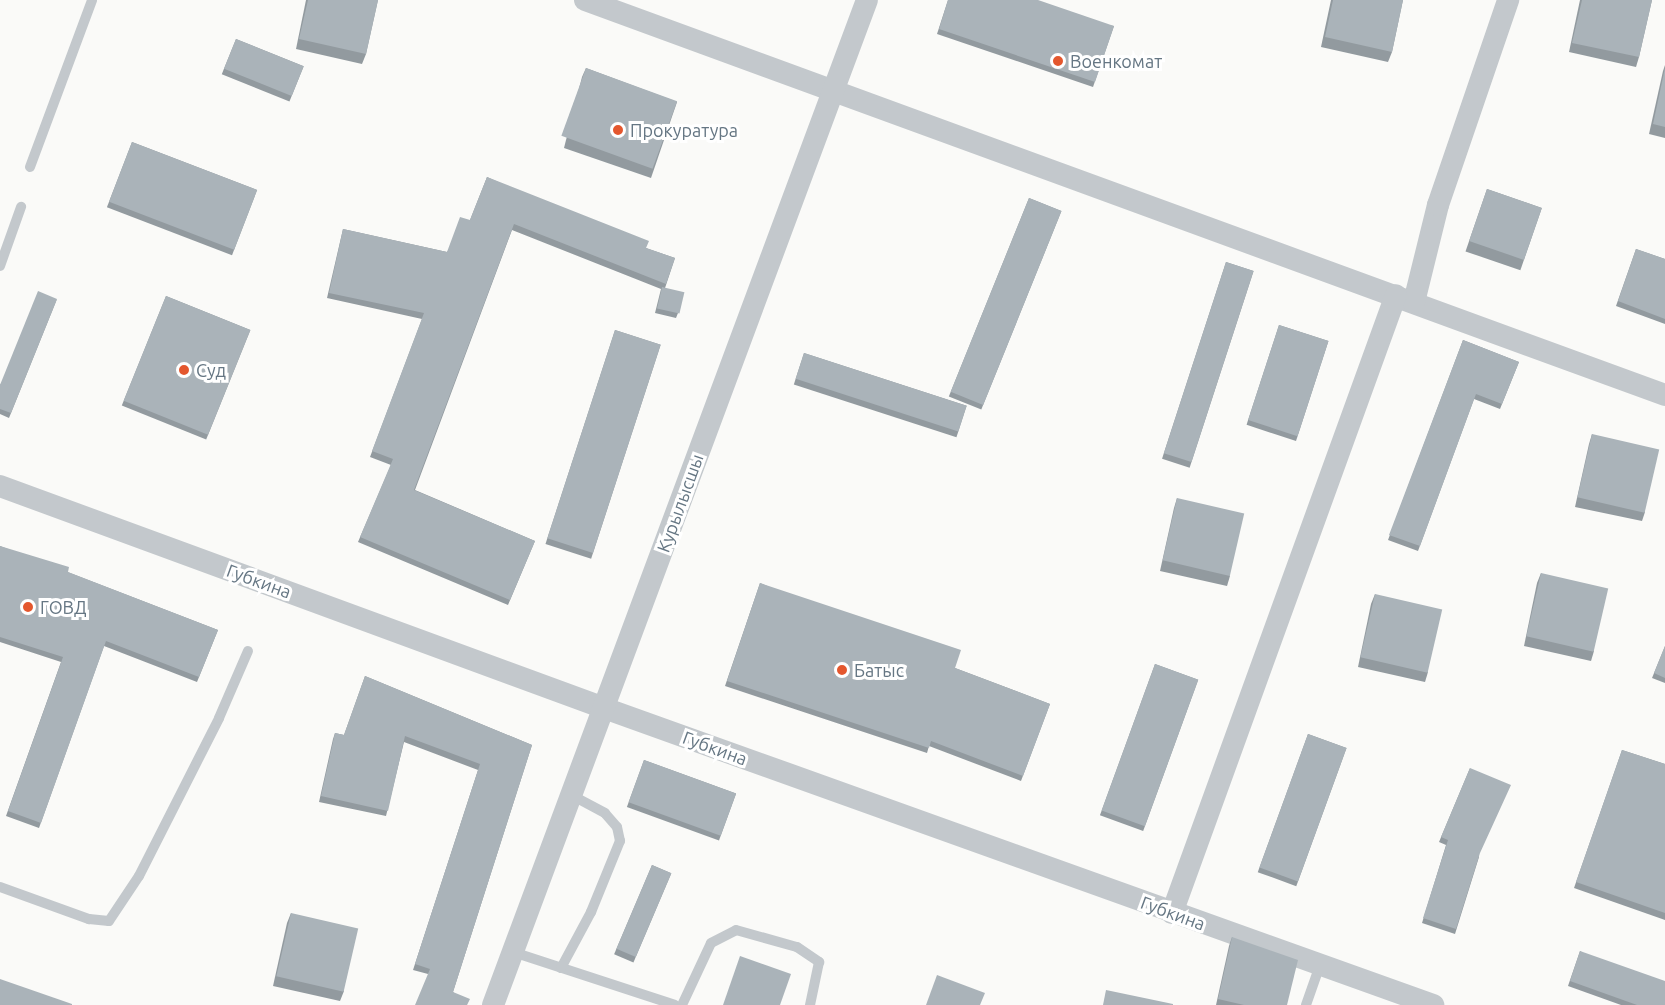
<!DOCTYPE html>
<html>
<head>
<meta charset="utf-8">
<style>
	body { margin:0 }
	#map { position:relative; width:1665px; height:1005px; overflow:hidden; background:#fafaf8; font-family:Ubuntu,sans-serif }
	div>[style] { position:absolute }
	.lane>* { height:10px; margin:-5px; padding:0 5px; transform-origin:5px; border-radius:5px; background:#c3c8cc }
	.street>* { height:22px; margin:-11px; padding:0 11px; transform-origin:11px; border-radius:11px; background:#c3c8cc }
	.wall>* { inset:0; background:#929a9f; transform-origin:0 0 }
	.building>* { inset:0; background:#aab3b9; transform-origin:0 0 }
	.dots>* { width:16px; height:16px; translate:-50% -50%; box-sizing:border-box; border:3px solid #fff; border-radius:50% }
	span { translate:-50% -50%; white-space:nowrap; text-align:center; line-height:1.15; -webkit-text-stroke:6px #fff; paint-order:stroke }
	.poi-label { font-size:18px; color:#657683 }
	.left { translate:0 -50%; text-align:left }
	.street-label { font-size:18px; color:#657683 }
</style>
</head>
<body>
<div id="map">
	<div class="lane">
		<i style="left:30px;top:167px;width:178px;rotate:-69.6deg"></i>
		<i style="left:0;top:266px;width:63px;rotate:-70.4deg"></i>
		<i style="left:0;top:887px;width:95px;rotate:19.8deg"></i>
		<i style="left:89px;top:919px;width:20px;rotate:6deg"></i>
		<i style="left:109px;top:921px;width:54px;rotate:-56.3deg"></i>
		<i style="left:139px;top:876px;width:177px;rotate:-63.1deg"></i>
		<i style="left:219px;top:718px;width:73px;rotate:-66.6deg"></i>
		<i style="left:513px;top:952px;width:170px;rotate:18.1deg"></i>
		<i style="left:561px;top:968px;width:64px;rotate:-61.8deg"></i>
		<i style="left:591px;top:912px;width:77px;rotate:-67.8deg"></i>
		<i style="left:620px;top:841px;width:14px;rotate:-102deg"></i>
		<i style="left:617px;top:827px;width:18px;rotate:-131deg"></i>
		<i style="left:605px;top:813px;width:38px;rotate:-152deg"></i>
		<i style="left:682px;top:1005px;width:68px;rotate:-64.9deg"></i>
		<i style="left:711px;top:943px;width:28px;rotate:-27deg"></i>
		<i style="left:736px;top:930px;width:63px;rotate:15.6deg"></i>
		<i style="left:797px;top:947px;width:27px;rotate:34deg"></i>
		<i style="left:819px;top:962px;width:44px;rotate:101.8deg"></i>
		<i style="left:1306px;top:1005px;width:42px;rotate:-70.7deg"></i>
	</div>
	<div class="street">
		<i style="left:585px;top:0;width:1150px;rotate:20.09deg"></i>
		<i style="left:1414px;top:302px;width:100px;rotate:-76.1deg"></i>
		<i style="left:1438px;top:205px;width:217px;rotate:-71.1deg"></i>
		<i style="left:0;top:486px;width:644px;rotate:20.18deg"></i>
		<i style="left:604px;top:708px;width:881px;rotate:19.71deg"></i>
		<i style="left:1172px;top:913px;width:657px;rotate:-70.08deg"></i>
		<i style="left:493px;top:1005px;width:1072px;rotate:-69.59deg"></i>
	</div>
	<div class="wall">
		<i style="clip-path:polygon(306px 0,378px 0,366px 54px,362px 64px,296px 49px)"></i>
		<i style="clip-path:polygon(948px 0,1114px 26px,1093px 87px,937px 34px)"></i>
		<i style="clip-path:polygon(1331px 0,1403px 0,1392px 52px,1388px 62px,1321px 47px)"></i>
		<i style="clip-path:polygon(1580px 0,1652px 0,1639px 57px,1636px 67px,1569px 52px)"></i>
		<i style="left:236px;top:39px;width:73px;height:38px;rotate:22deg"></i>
		<i style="clip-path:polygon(1665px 65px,1665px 138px,1649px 134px,1663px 71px)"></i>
		<i style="clip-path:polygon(586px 68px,677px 102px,651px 178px,564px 148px,582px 77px)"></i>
		<i style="left:132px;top:142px;width:134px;height:70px;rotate:21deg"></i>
		<i style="clip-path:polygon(487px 177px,646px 248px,675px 258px,665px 288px,678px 313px,676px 318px,655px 313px,661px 289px,512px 230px,415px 490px,535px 541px,508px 605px,358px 542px,391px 465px,370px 457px,422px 319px,327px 298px,343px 229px,447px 252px,470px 220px)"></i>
		<i style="left:1487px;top:189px;width:58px;height:66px;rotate:19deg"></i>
		<i style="left:1029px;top:198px;width:35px;height:214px;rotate:22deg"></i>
		<i style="clip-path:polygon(1636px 249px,1665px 259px,1665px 324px,1616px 306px)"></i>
		<i style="left:1226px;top:262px;width:29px;height:207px;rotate:18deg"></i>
		<i style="left:166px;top:296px;width:91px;height:118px;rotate:22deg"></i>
		<i style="clip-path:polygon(57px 299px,9px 418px,0 414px,0 385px)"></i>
		<i style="left:1279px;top:325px;width:52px;height:105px;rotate:18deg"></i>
		<i style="left:615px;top:330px;width:48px;height:225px;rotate:18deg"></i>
		<i style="clip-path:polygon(1463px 340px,1519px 362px,1500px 409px,1474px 399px,1418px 551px,1388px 540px)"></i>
		<i style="left:804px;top:353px;width:171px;height:33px;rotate:18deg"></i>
		<i style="clip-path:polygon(1592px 434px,1645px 512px,1642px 521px,1575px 507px,1589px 444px)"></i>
		<i style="clip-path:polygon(1177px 498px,1230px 576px,1227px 586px,1160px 571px,1174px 508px)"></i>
		<i style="clip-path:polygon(0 546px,218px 630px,197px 682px,104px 646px,39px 828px,6px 816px,61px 662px,0 642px)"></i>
		<i style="clip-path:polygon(1541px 573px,1594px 651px,1591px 661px,1524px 646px,1537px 583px)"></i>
		<i style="clip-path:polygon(760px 583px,955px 668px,1050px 704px,1021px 781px,929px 746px,927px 753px,725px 686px)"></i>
		<i style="clip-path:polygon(1375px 594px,1428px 672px,1425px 682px,1358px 667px,1371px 604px)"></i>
		<i style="clip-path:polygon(1665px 646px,1665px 683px,1652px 678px)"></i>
		<i style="left:1155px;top:664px;width:46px;height:161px;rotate:20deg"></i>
		<i style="clip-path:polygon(365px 676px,532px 745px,453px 992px,468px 1005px,428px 974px,413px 970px,478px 770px,404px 742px,386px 816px,319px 802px,333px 739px,335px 733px,344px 735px)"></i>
		<i style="left:1308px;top:734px;width:41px;height:147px;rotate:20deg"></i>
		<i style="clip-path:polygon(1622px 750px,1665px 764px,1665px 920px,1574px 888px)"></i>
		<i style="left:644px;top:760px;width:98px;height:50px;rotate:20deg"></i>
		<i style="clip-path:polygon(1470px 768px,1479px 857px,1455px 934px,1422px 923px,1446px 845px,1439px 842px)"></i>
		<i style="left:652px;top:865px;width:21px;height:97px;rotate:23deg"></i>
		<i style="clip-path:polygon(291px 913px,344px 991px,340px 1001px,273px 986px,287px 923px)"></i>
		<i style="clip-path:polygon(1232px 937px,1287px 1005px,1216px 1005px,1229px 946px)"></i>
		<i style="clip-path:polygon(1580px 951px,1665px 1005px,1621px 1005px,1568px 986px)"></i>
	</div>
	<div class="building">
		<i style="clip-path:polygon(308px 0,378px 0,366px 54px,299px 39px)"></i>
		<i style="clip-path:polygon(948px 0,1038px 0,1114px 26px,1095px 82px,939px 29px)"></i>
		<i style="clip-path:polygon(1333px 0,1403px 0,1392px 52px,1325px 37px)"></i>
		<i style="clip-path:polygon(1582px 0,1652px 0,1639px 57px,1572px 43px)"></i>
		<i style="left:236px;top:39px;width:73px;height:32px;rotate:22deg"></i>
		<i style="left:586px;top:68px;width:97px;height:72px;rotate:20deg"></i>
		<i style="clip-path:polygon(1665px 68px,1665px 127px,1653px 124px)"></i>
		<i style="left:132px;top:142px;width:134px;height:64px;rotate:21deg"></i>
		<i style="clip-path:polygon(487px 177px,649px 241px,646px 248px,675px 258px,666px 284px,514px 224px,414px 490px,535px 541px,510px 600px,360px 537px,393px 459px,372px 451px,424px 313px,329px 293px,343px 229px,447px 252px,460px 217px,470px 220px)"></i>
		<i style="left:1487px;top:189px;width:58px;height:55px;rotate:19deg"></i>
		<i style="left:1029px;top:198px;width:35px;height:209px;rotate:22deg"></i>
		<i style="clip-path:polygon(1636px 249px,1665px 259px,1665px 319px,1618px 301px)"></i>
		<i style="left:1226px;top:262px;width:29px;height:201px;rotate:18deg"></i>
		<i style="left:662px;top:287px;width:23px;height:22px;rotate:13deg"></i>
		<i style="clip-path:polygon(38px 291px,57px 299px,11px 413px,0 409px,0 385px)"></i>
		<i style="left:166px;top:296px;width:91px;height:113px;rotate:22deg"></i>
		<i style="left:1279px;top:325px;width:52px;height:100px;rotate:18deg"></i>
		<i style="left:615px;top:330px;width:48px;height:219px;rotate:18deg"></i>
		<i style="clip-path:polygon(1463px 340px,1519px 362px,1502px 404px,1476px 394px,1420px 546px,1389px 535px)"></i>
		<i style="left:804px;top:353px;width:171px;height:27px;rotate:18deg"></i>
		<i style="left:1592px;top:434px;width:69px;height:65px;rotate:13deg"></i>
		<i style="left:1177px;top:498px;width:69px;height:64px;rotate:13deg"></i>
		<i style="clip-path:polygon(0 546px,69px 567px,68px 572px,218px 630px,199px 677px,106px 641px,41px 823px,8px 811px,63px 657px,0 637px)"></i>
		<i style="left:1541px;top:573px;width:69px;height:65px;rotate:13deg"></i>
		<i style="clip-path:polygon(760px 583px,961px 650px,955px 668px,1050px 704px,1023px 776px,931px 741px,929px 748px,727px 681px)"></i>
		<i style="left:1375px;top:594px;width:69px;height:65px;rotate:13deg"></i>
		<i style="clip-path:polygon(1665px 646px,1665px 678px,1654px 673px)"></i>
		<i style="left:1155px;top:664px;width:46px;height:156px;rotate:20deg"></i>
		<i style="clip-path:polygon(365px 676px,532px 745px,453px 992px,470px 999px,467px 1005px,415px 1005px,430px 969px,415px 964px,480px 764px,405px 736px,388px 811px,321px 796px,335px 733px,344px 735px)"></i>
		<i style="left:1308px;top:734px;width:41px;height:142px;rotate:20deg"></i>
		<i style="clip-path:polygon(1622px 750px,1665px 764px,1665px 913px,1576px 882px)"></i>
		<i style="left:644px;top:760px;width:98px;height:45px;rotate:20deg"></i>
		<i style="clip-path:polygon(1470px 768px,1511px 785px,1480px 853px,1456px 929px,1423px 918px,1448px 840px,1441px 837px)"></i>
		<i style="left:652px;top:865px;width:21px;height:91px;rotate:23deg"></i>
		<i style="left:291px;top:913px;width:69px;height:65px;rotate:13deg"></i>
		<i style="clip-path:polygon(1232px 937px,1298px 960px,1287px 1005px,1244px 1005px,1218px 999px)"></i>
		<i style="clip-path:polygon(1580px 951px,1665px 981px,1665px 1005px,1637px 1005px,1570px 981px)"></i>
		<i style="clip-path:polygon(740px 956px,791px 974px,780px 1005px,723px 1005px)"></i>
		<i style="clip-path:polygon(937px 975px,985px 993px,980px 1005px,926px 1005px)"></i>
		<i style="clip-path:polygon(0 979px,72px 1004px,72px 1005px,0 1005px)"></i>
		<i style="clip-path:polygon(1106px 990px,1173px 1004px,1173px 1005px,1103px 1005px)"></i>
	</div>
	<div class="dots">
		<i style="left:1058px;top:61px;background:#e4572e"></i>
		<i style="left:618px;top:130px;background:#e4572e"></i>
		<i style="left:184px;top:370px;background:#e4572e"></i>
		<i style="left:28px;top:607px;background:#e4572e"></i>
		<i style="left:842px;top:670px;background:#e4572e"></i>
	</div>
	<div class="poi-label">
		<span class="left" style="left:1070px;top:61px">Военкомат</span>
		<span class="left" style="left:630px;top:130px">Прокуратура</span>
		<span class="left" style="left:196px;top:370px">Суд</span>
		<span class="left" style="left:40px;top:607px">ГОВД</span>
		<span class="left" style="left:854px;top:670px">Батыс</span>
	</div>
	<div class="street-label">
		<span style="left:680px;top:503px;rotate:-70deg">Курылысшы</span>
		<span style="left:259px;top:581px;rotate:20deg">Губкина</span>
		<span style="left:715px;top:748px;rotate:20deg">Губкина</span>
		<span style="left:1173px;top:913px;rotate:20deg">Губкина</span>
	</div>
</div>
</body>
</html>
